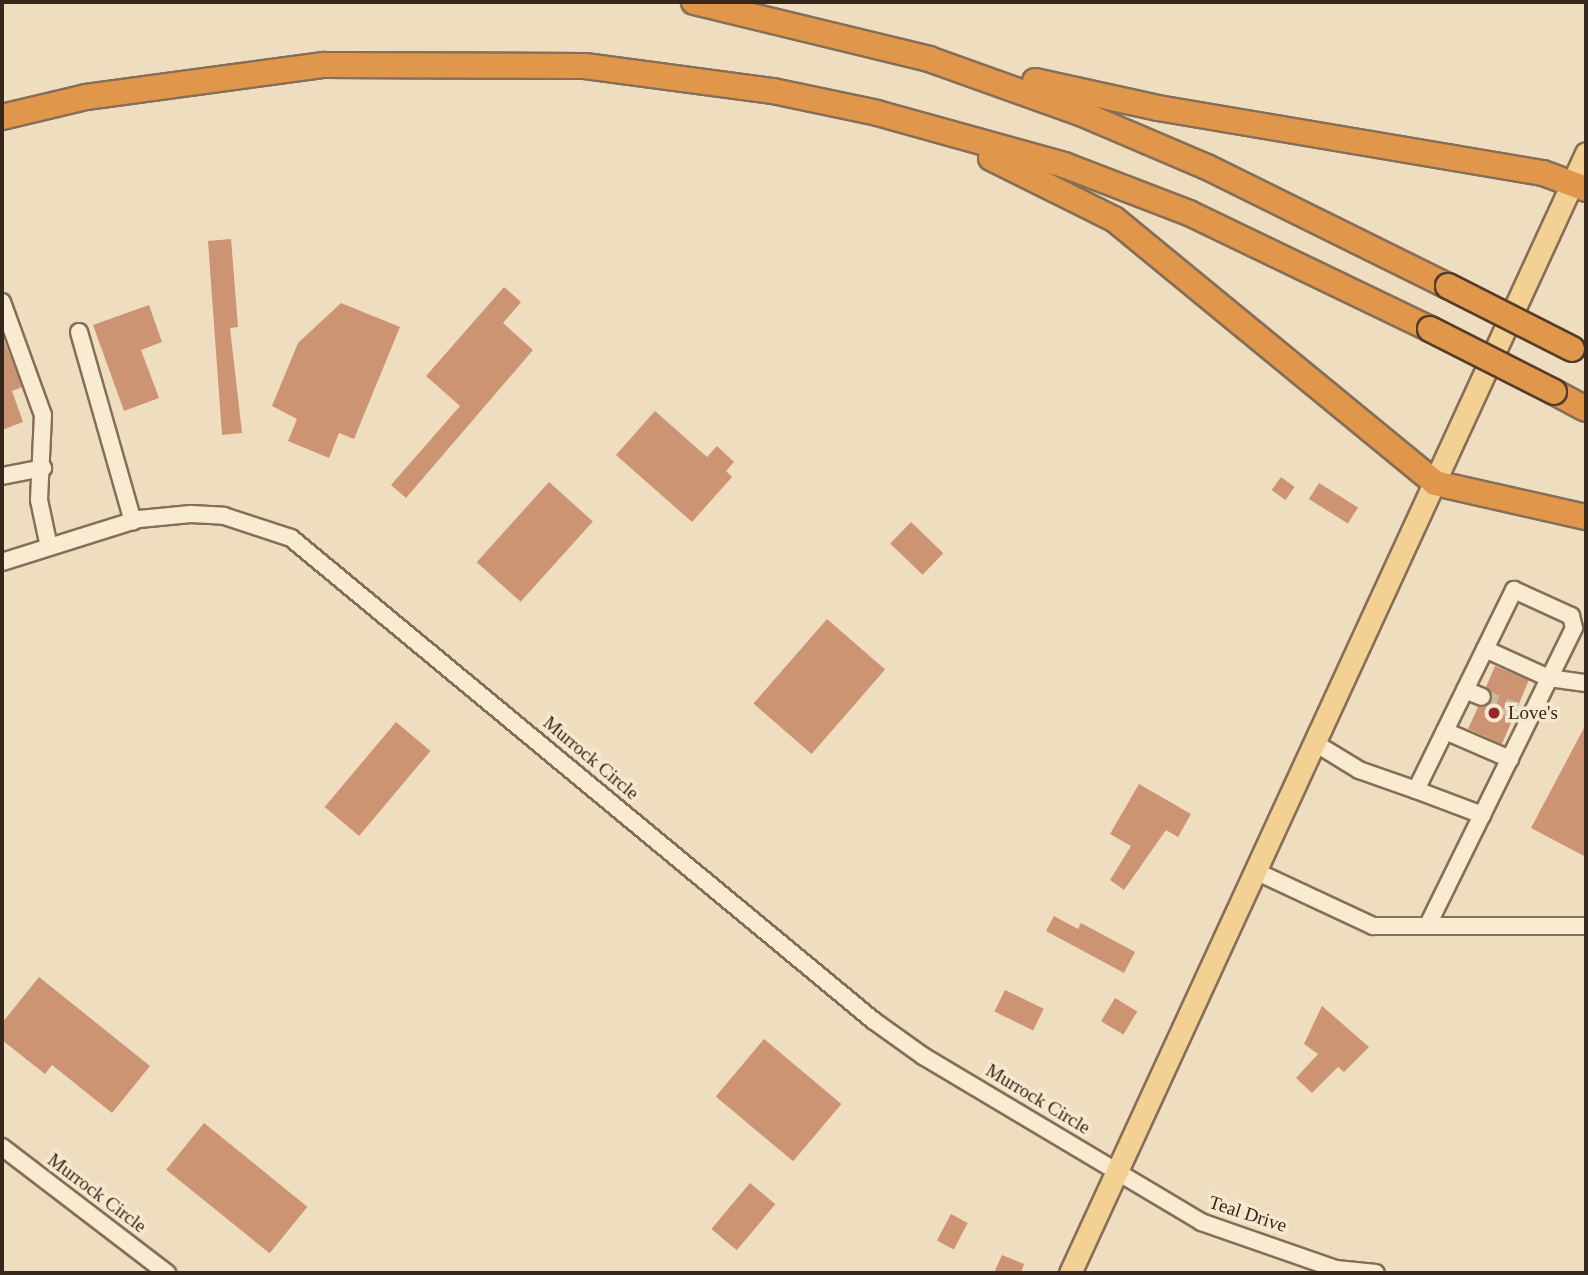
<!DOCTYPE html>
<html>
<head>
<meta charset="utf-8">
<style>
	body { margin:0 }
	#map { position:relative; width:1588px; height:1275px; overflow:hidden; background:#eeddbe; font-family:Georgia,serif }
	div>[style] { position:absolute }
	.building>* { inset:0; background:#cd9473; transform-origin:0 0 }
	.minor-tunnel>* { height:16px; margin-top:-8px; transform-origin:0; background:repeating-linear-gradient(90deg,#c9b99e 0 16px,transparent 0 24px) }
	.roads { filter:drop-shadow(2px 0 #866e57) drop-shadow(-2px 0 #866e57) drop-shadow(0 2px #866e57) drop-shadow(0 -2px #866e57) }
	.minor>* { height:16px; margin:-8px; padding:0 8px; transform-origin:8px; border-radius:8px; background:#f9ebd1 }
	.major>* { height:21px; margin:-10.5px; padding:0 10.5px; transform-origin:10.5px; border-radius:10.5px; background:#f3d094 }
	.highway>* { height:24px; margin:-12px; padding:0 12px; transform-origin:12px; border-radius:12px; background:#e0974c }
	.bridges { filter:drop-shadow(2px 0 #543c2b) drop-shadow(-2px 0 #543c2b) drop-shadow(0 2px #543c2b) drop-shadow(0 -2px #543c2b) }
	.highway-bridge>* { height:24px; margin:-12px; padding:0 12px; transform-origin:12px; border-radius:12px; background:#e0974c }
	.dots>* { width:19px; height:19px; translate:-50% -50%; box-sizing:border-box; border:4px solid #f5e8ce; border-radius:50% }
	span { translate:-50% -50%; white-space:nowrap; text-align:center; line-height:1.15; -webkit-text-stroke:7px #f5e8ce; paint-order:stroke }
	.poi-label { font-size:19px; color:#35271c }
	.left { translate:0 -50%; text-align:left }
	.street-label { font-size:19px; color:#35271c }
	.frame { position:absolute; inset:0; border:4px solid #35271c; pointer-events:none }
</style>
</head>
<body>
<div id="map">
	<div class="building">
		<i style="clip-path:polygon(231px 239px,238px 327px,230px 328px,242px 433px,222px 435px,208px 241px)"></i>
		<i style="clip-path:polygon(504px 287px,521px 302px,503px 323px,533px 350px,406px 498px,391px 485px,460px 406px,426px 376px)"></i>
		<i style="clip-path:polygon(341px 303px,400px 327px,354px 439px,339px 433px,329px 458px,288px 441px,297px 419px,272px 406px,298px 343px)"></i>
		<i style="clip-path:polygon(149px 305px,162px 342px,141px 350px,159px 398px,124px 411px,93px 325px)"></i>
		<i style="clip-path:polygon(2px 335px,22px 387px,12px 391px,23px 422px,2px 430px)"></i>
		<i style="clip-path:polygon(655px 411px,707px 457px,717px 446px,734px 462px,726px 471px,732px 477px,692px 522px,616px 455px)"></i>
		<i style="left:1281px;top:477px;width:17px;height:16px;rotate:36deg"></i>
		<i style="left:549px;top:482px;width:59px;height:108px;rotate:42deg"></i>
		<i style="left:1319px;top:483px;width:46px;height:19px;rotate:32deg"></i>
		<i style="left:911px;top:522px;width:45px;height:30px;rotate:44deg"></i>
		<i style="left:827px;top:619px;width:77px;height:112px;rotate:41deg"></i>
		<i style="clip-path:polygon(1495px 666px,1529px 680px,1502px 744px,1468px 729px,1478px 707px,1491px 702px,1486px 687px)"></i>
		<i style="left:396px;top:722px;width:45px;height:111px;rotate:40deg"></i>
		<i style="clip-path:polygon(1586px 724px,1586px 857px,1531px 828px)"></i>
		<i style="clip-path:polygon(1139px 784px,1191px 814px,1178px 837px,1166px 830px,1124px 890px,1110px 880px,1131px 846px,1110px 834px)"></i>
		<i style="clip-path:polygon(1054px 916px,1078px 929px,1081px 923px,1135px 952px,1124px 973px,1046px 931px)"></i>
		<i style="clip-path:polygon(39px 977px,150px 1066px,112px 1113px,52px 1065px,45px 1074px,2px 1040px,2px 1023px)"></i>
		<i style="left:1005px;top:990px;width:43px;height:24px;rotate:26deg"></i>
		<i style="left:1115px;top:998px;width:26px;height:27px;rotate:31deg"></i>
		<i style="clip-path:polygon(1322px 1006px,1369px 1047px,1344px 1072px,1338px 1067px,1312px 1093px,1296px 1078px,1318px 1054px,1304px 1044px)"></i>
		<i style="left:764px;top:1039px;width:101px;height:75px;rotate:40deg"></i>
		<i style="left:204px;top:1123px;width:133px;height:60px;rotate:39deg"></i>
		<i style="left:750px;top:1183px;width:33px;height:60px;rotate:40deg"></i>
		<i style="left:951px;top:1214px;width:19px;height:30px;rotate:28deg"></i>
		<i style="clip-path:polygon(1002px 1255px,1024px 1264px,1021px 1273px,994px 1273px)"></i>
	</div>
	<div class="minor-tunnel">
		<i style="left:1482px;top:697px;width:37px;rotate:22deg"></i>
	</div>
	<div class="roads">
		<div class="minor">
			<i style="left:2px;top:302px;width:120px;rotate:70.1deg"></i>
			<i style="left:43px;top:415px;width:85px;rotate:92.7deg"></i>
			<i style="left:39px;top:500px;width:48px;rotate:78deg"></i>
			<i style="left:79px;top:332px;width:197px;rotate:74.1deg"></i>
			<i style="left:2px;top:476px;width:42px;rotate:-11deg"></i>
			<i style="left:2px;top:562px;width:144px;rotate:-17.4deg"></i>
			<i style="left:139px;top:519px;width:52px;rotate:-5.5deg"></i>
			<i style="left:191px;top:514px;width:33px;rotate:3deg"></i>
			<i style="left:224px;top:516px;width:71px;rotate:18.2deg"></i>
			<i style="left:291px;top:538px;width:757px;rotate:39.64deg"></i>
			<i style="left:874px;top:1021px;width:60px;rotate:35.5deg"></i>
			<i style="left:923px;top:1056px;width:324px;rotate:30.8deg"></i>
			<i style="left:1201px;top:1222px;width:143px;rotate:19.2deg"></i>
			<i style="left:1336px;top:1269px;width:40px;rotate:5.7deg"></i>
			<i style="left:1485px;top:649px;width:70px;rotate:24.4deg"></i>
			<i style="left:1549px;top:678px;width:37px;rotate:8deg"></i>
			<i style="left:1465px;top:690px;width:18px;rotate:22deg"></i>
			<i style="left:1445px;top:731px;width:71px;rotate:23.3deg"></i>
			<i style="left:1315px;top:743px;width:52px;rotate:31.5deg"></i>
			<i style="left:1359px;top:770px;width:60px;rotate:19.3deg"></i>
			<i style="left:1416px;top:790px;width:223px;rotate:-63.9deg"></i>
			<i style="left:1514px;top:590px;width:63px;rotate:24.5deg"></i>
			<i style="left:1571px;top:616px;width:12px;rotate:76deg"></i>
			<i style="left:1574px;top:628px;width:329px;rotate:116.2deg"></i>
			<i style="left:1416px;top:790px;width:71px;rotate:20.7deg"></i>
			<i style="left:1255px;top:871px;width:130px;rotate:25deg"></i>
			<i style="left:1373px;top:926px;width:213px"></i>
			<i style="left:2px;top:1147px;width:208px;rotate:37.4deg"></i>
		</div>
		<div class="major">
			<i style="left:1070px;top:1273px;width:1233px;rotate:-65.26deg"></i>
		</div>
		<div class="highway">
			<i style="left:694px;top:2px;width:242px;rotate:13.6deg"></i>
			<i style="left:929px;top:59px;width:166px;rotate:19.7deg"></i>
			<i style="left:1085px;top:115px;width:133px;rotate:23.1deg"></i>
			<i style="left:1207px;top:167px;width:269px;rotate:26.3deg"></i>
			<i style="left:1035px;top:81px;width:126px;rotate:12.4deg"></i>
			<i style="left:1158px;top:108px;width:390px;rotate:9.6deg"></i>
			<i style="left:1543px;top:173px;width:46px;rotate:20.4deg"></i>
			<i style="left:2px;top:117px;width:86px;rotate:-13.4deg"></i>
			<i style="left:86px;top:97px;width:240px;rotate:-7.7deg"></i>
			<i style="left:324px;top:65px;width:261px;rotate:0.2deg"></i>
			<i style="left:585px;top:66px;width:190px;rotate:7.6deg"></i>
			<i style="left:773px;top:91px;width:106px;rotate:11.9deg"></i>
			<i style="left:877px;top:113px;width:194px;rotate:15.5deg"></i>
			<i style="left:1064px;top:165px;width:134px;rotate:21deg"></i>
			<i style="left:1189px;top:213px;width:267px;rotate:25.7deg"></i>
			<i style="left:991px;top:158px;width:137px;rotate:26.4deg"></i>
			<i style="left:1114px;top:219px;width:416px;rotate:39.4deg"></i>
			<i style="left:1435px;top:483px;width:155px;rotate:12.7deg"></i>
			<i style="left:1554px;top:392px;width:36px;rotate:28deg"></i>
		</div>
	</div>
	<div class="bridges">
		<div class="highway-bridge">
			<i style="left:1448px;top:286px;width:139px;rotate:26.9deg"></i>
			<i style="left:1430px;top:329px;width:139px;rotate:26.9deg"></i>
		</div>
	</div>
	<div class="dots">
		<i style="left:1494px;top:713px;background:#96262d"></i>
	</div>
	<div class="poi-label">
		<span class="left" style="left:1508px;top:713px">Love's</span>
	</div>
	<div class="street-label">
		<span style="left:591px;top:758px;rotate:40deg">Murrock Circle</span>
		<span style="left:1038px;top:1099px;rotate:31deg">Murrock Circle</span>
		<span style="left:97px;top:1193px;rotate:37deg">Murrock Circle</span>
		<span style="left:1248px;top:1214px;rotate:18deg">Teal Drive</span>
	</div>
	<div class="frame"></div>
</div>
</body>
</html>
